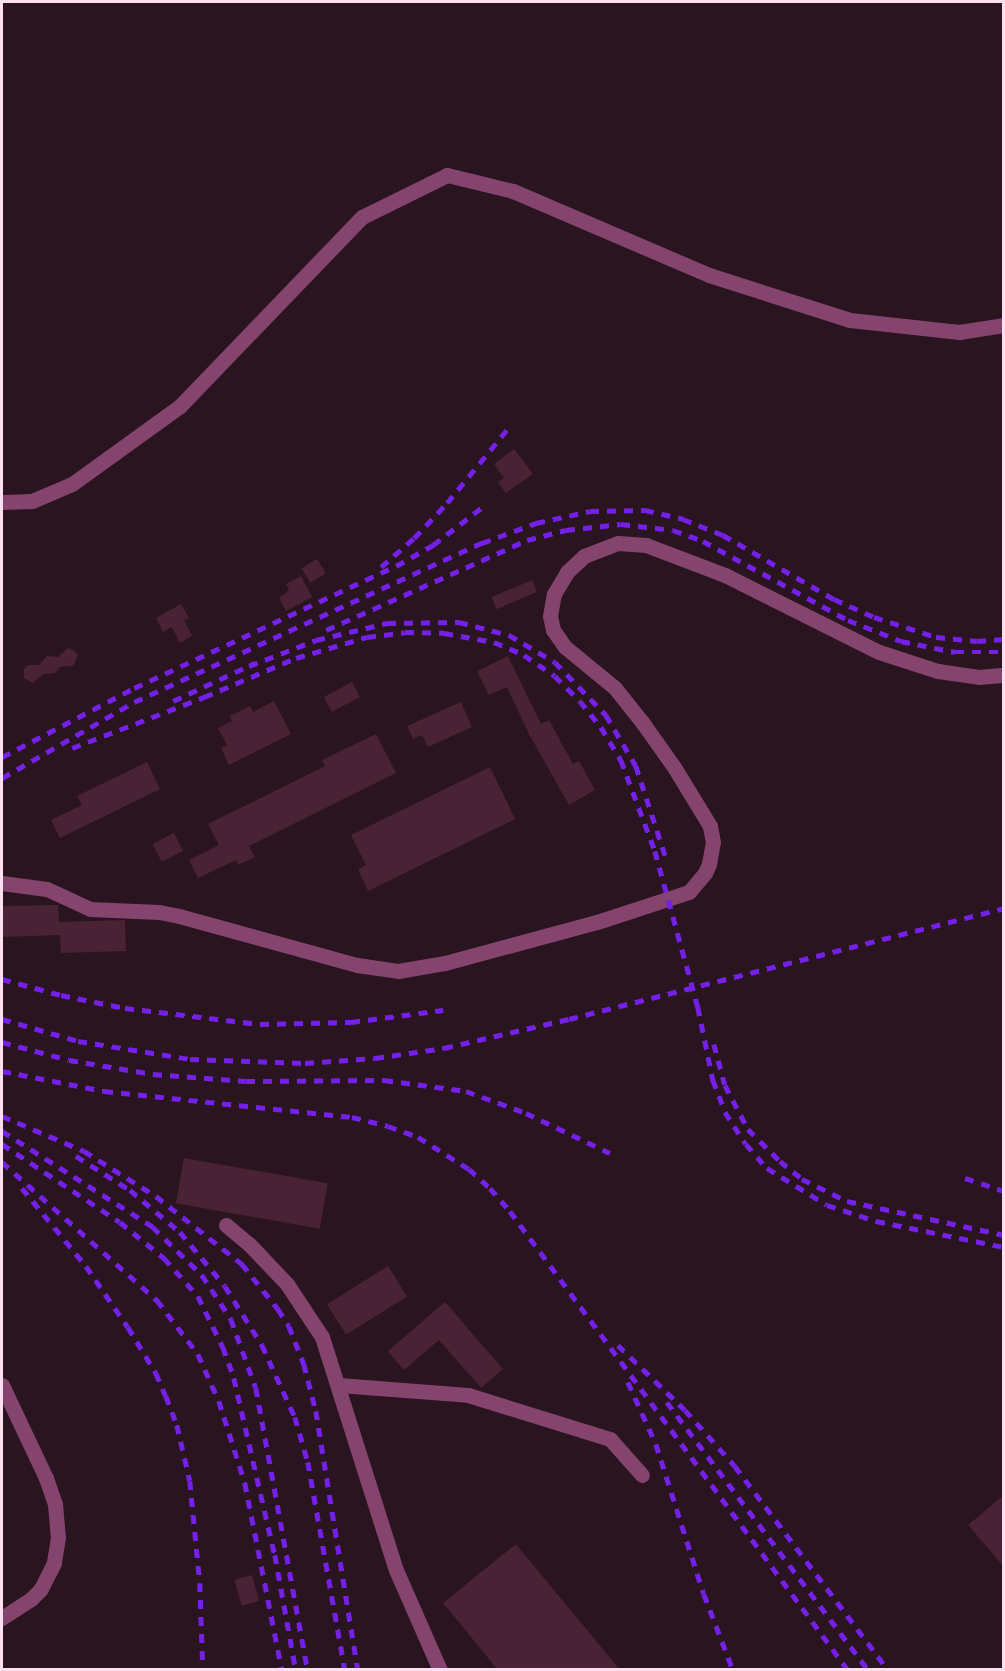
<!DOCTYPE html>
<html>
<head>
<meta charset="utf-8">
<style>
	body { margin:0 }
	#map { position:relative; width:1005px; height:1671px; overflow:hidden; background:#2a141f; font-family:"IBM Plex Sans",sans-serif }
	div>[style] { position:absolute }
	.building>* { inset:0; background:#492235; transform-origin:0 0 }
	.minor>* { height:15px; margin:-7.5px; padding:0 7.5px; transform-origin:7.5px; border-radius:7.5px; background:#84446d }
	.rail>* { height:4.5px; margin-top:-2.25px; transform-origin:0; background:repeating-linear-gradient(90deg,#7420e8 0 9px,transparent 0 17px) }
	span { translate:-50% -50%; white-space:nowrap; text-align:center; line-height:1.15; -webkit-text-stroke:4.5px #2a141f; paint-order:stroke }
	.frame { position:absolute; inset:0; border:3px solid #fce0f0; pointer-events:none }
</style>
</head>
<body>
<div id="map">
	<div class="building">
		<i style="clip-path:polygon(514px 449px,533px 474px,506px 493px,498px 482px,504px 478px,494px 464px)"></i>
		<i style="left:317px;top:559px;width:17px;height:18px;rotate:59deg"></i>
		<i style="clip-path:polygon(301px 576px,312px 597px,286px 611px,279px 598px,289px 590px,286px 584px)"></i>
		<i style="left:532px;top:580px;width:13px;height:44px;rotate:67deg"></i>
		<i style="clip-path:polygon(181px 604px,189px 618px,184px 620px,192px 636px,180px 643px,172px 627px,163px 632px,156px 618px)"></i>
		<i style="clip-path:polygon(68px 648px,74px 650px,78px 655px,73px 666px,60px 667px,55px 673px,43px 674px,33px 683px,24px 678px,24px 669px,28px 665px,39px 665px,47px 656px,58px 657px)"></i>
		<i style="clip-path:polygon(508px 656px,541px 724px,549px 720px,573px 764px,579px 761px,595px 790px,569px 805px,529px 734px,507px 687px,489px 695px,477px 671px)"></i>
		<i style="left:352px;top:682px;width:17px;height:32px;rotate:62deg"></i>
		<i style="clip-path:polygon(274px 701px,291px 734px,229px 765px,221px 748px,227px 745px,218px 728px,232px 721px,230px 716px,250px 706px,253px 712px)"></i>
		<i style="clip-path:polygon(461px 702px,472px 727px,428px 747px,422px 735px,413px 739px,407px 726px)"></i>
		<i style="clip-path:polygon(376px 734px,396px 773px,249px 846px,255px 857px,238px 865px,236px 860px,198px 878px,189px 860px,219px 845px,208px 824px,325px 766px,322px 760px)"></i>
		<i style="clip-path:polygon(147px 762px,160px 789px,60px 838px,51px 820px,82px 805px,77px 796px)"></i>
		<i style="clip-path:polygon(490px 767px,515px 819px,368px 891px,358px 869px,366px 865px,351px 835px)"></i>
		<i style="left:174px;top:833px;width:20px;height:24px;rotate:63deg"></i>
		<i style="clip-path:polygon(58px 905px,59px 922px,125px 920px,126px 951px,61px 953px,60px 935px,2px 937px,2px 906px)"></i>
		<i style="left:184px;top:1158px;width:146px;height:46px;rotate:10deg"></i>
		<i style="left:388px;top:1266px;width:36px;height:72px;rotate:58deg"></i>
		<i style="clip-path:polygon(445px 1302px,503px 1369px,481px 1388px,439px 1340px,404px 1370px,388px 1351px)"></i>
		<i style="clip-path:polygon(1004px 1495px,1004px 1567px,968px 1525px)"></i>
		<i style="clip-path:polygon(516px 1544px,620px 1670px,498px 1670px,443px 1603px)"></i>
		<i style="left:252px;top:1575px;width:27px;height:18px;rotate:75deg"></i>
	</div>
	<div class="minor">
		<i style="left:2px;top:502px;width:30px;rotate:-2deg"></i>
		<i style="left:32px;top:501px;width:43px;rotate:-23deg"></i>
		<i style="left:72px;top:484px;width:133px;rotate:-35.8deg"></i>
		<i style="left:180px;top:406px;width:262px;rotate:-46.1deg"></i>
		<i style="left:362px;top:217px;width:95px;rotate:-26.3deg"></i>
		<i style="left:447px;top:175px;width:68px;rotate:13.6deg"></i>
		<i style="left:513px;top:191px;width:213px;rotate:23.2deg"></i>
		<i style="left:709px;top:275px;width:148px;rotate:17.7deg"></i>
		<i style="left:850px;top:320px;width:110px;rotate:6.3deg"></i>
		<i style="left:959px;top:332px;width:46px;rotate:-8.8deg"></i>
		<i style="left:2px;top:883px;width:45px;rotate:7.6deg"></i>
		<i style="left:47px;top:889px;width:47px;rotate:24.9deg"></i>
		<i style="left:90px;top:909px;width:69px;rotate:2.5deg"></i>
		<i style="left:159px;top:912px;width:20px;rotate:11deg"></i>
		<i style="left:179px;top:916px;width:185px;rotate:15.4deg"></i>
		<i style="left:357px;top:965px;width:41px;rotate:8.3deg"></i>
		<i style="left:398px;top:971px;width:48px;rotate:-9.7deg"></i>
		<i style="left:445px;top:963px;width:157px;rotate:-15.1deg"></i>
		<i style="left:597px;top:922px;width:97px;rotate:-18.1deg"></i>
		<i style="left:689px;top:892px;width:25px;rotate:-50deg"></i>
		<i style="left:705px;top:873px;width:10px;rotate:-66deg"></i>
		<i style="left:709px;top:864px;width:22px;rotate:-80deg"></i>
		<i style="left:713px;top:842px;width:16px;rotate:-101deg"></i>
		<i style="left:710px;top:826px;width:69px;rotate:-121.4deg"></i>
		<i style="left:674px;top:767px;width:55px;rotate:-125.4deg"></i>
		<i style="left:642px;top:722px;width:43px;rotate:-128.5deg"></i>
		<i style="left:615px;top:688px;width:65px;rotate:-140.6deg"></i>
		<i style="left:565px;top:647px;width:21px;rotate:-125deg"></i>
		<i style="left:553px;top:630px;width:14px;rotate:-102deg"></i>
		<i style="left:550px;top:616px;width:22px;rotate:-80deg"></i>
		<i style="left:554px;top:594px;width:26px;rotate:-59deg"></i>
		<i style="left:567px;top:572px;width:23px;rotate:-43deg"></i>
		<i style="left:584px;top:556px;width:36px;rotate:-21deg"></i>
		<i style="left:618px;top:543px;width:28px;rotate:4deg"></i>
		<i style="left:646px;top:545px;width:85px;rotate:20.8deg"></i>
		<i style="left:725px;top:575px;width:172px;rotate:26.6deg"></i>
		<i style="left:879px;top:652px;width:62px;rotate:17.9deg"></i>
		<i style="left:938px;top:671px;width:41px;rotate:8.3deg"></i>
		<i style="left:979px;top:677px;width:25px;rotate:-5deg"></i>
		<i style="left:226px;top:1225px;width:30px;rotate:40deg"></i>
		<i style="left:249px;top:1244px;width:55px;rotate:46.5deg"></i>
		<i style="left:287px;top:1284px;width:64px;rotate:56.6deg"></i>
		<i style="left:322px;top:1337px;width:244px;rotate:72.4deg"></i>
		<i style="left:396px;top:1570px;width:109px;rotate:66.3deg"></i>
		<i style="left:2px;top:1385px;width:103px;rotate:64.7deg"></i>
		<i style="left:46px;top:1478px;width:28px;rotate:71deg"></i>
		<i style="left:55px;top:1504px;width:33px;rotate:85deg"></i>
		<i style="left:58px;top:1537px;width:26px;rotate:99deg"></i>
		<i style="left:54px;top:1563px;width:29px;rotate:117deg"></i>
		<i style="left:41px;top:1589px;width:14px;rotate:135deg"></i>
		<i style="left:31px;top:1599px;width:35px;rotate:147deg"></i>
		<i style="left:339px;top:1385px;width:129px;rotate:4.4deg"></i>
		<i style="left:468px;top:1395px;width:149px;rotate:17.2deg"></i>
		<i style="left:610px;top:1439px;width:48px;rotate:48.4deg"></i>
	</div>
	<div class="rail">
		<i style="left:381px;top:567px;width:44px;rotate:-41.3deg"></i>
		<i style="left:414px;top:538px;width:48px;rotate:-46.7deg"></i>
		<i style="left:447px;top:503px;width:98px;rotate:-50.8deg"></i>
		<i style="left:326px;top:630px;width:220px;rotate:-24.1deg"></i>
		<i style="left:527px;top:540px;width:40px;rotate:-14.4deg"></i>
		<i style="left:566px;top:530px;width:55px;rotate:-6.2deg"></i>
		<i style="left:621px;top:524px;width:52px;rotate:6.6deg"></i>
		<i style="left:673px;top:530px;width:32px;rotate:20deg"></i>
		<i style="left:703px;top:541px;width:165px;rotate:28.6deg"></i>
		<i style="left:848px;top:620px;width:57px;rotate:21.6deg"></i>
		<i style="left:901px;top:641px;width:55px;rotate:11.5deg"></i>
		<i style="left:955px;top:652px;width:49px"></i>
		<i style="left:249px;top:666px;width:72px;rotate:-21.2deg"></i>
		<i style="left:316px;top:640px;width:73px;rotate:-13.5deg"></i>
		<i style="left:387px;top:623px;width:72px;rotate:-0.8deg"></i>
		<i style="left:459px;top:622px;width:52px;rotate:14.6deg"></i>
		<i style="left:509px;top:635px;width:53px;rotate:30.4deg"></i>
		<i style="left:555px;top:662px;width:74px;rotate:46.1deg"></i>
		<i style="left:606px;top:715px;width:59px;rotate:59.5deg"></i>
		<i style="left:636px;top:766px;width:97px;rotate:71.9deg"></i>
		<i style="left:173px;top:701px;width:90px;rotate:-24.9deg"></i>
		<i style="left:72px;top:748px;width:142px;rotate:-21.1deg"></i>
		<i style="left:204px;top:697px;width:100px;rotate:-23deg"></i>
		<i style="left:296px;top:658px;width:74px;rotate:-16.5deg"></i>
		<i style="left:367px;top:637px;width:38px;rotate:-7deg"></i>
		<i style="left:405px;top:632px;width:39px;rotate:1deg"></i>
		<i style="left:444px;top:633px;width:51px;rotate:10.2deg"></i>
		<i style="left:494px;top:642px;width:33px;rotate:23deg"></i>
		<i style="left:524px;top:655px;width:37px;rotate:34deg"></i>
		<i style="left:555px;top:676px;width:35px;rotate:45deg"></i>
		<i style="left:580px;top:701px;width:33px;rotate:51deg"></i>
		<i style="left:601px;top:727px;width:39px;rotate:59deg"></i>
		<i style="left:621px;top:760px;width:97px;rotate:69.5deg"></i>
		<i style="left:655px;top:851px;width:162px;rotate:74.6deg"></i>
		<i style="left:698px;top:1007px;width:75px;rotate:78.4deg"></i>
		<i style="left:713px;top:1080px;width:34px;rotate:69deg"></i>
		<i style="left:725px;top:1112px;width:38px;rotate:57deg"></i>
		<i style="left:746px;top:1144px;width:32px;rotate:49deg"></i>
		<i style="left:767px;top:1168px;width:70px;rotate:31.7deg"></i>
		<i style="left:827px;top:1205px;width:52px;rotate:18.1deg"></i>
		<i style="left:876px;top:1221px;width:131px;rotate:11.5deg"></i>
		<i style="left:2px;top:757px;width:149px;rotate:-27.6deg"></i>
		<i style="left:134px;top:688px;width:289px;rotate:-25deg"></i>
		<i style="left:396px;top:566px;width:43px;rotate:-29.6deg"></i>
		<i style="left:433px;top:545px;width:61px;rotate:-37.6deg"></i>
		<i style="left:2px;top:778px;width:152px;rotate:-29.9deg"></i>
		<i style="left:134px;top:702px;width:383px;rotate:-24.6deg"></i>
		<i style="left:482px;top:543px;width:58px;rotate:-20.3deg"></i>
		<i style="left:536px;top:523px;width:55px;rotate:-12.5deg"></i>
		<i style="left:590px;top:511px;width:55px;rotate:-1deg"></i>
		<i style="left:645px;top:510px;width:39px;rotate:13deg"></i>
		<i style="left:683px;top:519px;width:43px;rotate:21.8deg"></i>
		<i style="left:723px;top:535px;width:128px;rotate:30deg"></i>
		<i style="left:834px;top:599px;width:44px;rotate:24.2deg"></i>
		<i style="left:874px;top:617px;width:65px;rotate:17.9deg"></i>
		<i style="left:936px;top:637px;width:41px;rotate:5.6deg"></i>
		<i style="left:977px;top:641px;width:27px;rotate:-4deg"></i>
		<i style="left:2px;top:979px;width:61px;rotate:15.2deg"></i>
		<i style="left:61px;top:995px;width:65px;rotate:11.5deg"></i>
		<i style="left:125px;top:1008px;width:136px;rotate:6.8deg"></i>
		<i style="left:260px;top:1024px;width:91px;rotate:-1.3deg"></i>
		<i style="left:351px;top:1022px;width:93px;rotate:-7.4deg"></i>
		<i style="left:2px;top:1019px;width:79px;rotate:16.1deg"></i>
		<i style="left:78px;top:1041px;width:113px;rotate:9.1deg"></i>
		<i style="left:190px;top:1059px;width:115px;rotate:2deg"></i>
		<i style="left:305px;top:1063px;width:70px;rotate:-4.1deg"></i>
		<i style="left:375px;top:1058px;width:70px;rotate:-8.2deg"></i>
		<i style="left:444px;top:1048px;width:128px;rotate:-13.1deg"></i>
		<i style="left:569px;top:1019px;width:449px;rotate:-14.3deg"></i>
		<i style="left:2px;top:1042px;width:69px;rotate:15deg"></i>
		<i style="left:69px;top:1060px;width:85px;rotate:9.5deg"></i>
		<i style="left:153px;top:1074px;width:93px;rotate:4.3deg"></i>
		<i style="left:246px;top:1081px;width:138px;rotate:-0.4deg"></i>
		<i style="left:384px;top:1080px;width:83px;rotate:7.6deg"></i>
		<i style="left:466px;top:1091px;width:64px;rotate:20.1deg"></i>
		<i style="left:526px;top:1113px;width:93px;rotate:25.5deg"></i>
		<i style="left:714px;top:1044px;width:42px;rotate:75deg"></i>
		<i style="left:725px;top:1085px;width:50px;rotate:62.4deg"></i>
		<i style="left:748px;top:1129px;width:45px;rotate:45deg"></i>
		<i style="left:780px;top:1161px;width:28px;rotate:39deg"></i>
		<i style="left:802px;top:1179px;width:50px;rotate:26.1deg"></i>
		<i style="left:847px;top:1201px;width:161px;rotate:12.2deg"></i>
		<i style="left:2px;top:1071px;width:104px;rotate:11.1deg"></i>
		<i style="left:104px;top:1091px;width:249px;rotate:6deg"></i>
		<i style="left:352px;top:1117px;width:37px;rotate:14deg"></i>
		<i style="left:388px;top:1126px;width:32px;rotate:20deg"></i>
		<i style="left:418px;top:1137px;width:60px;rotate:32.1deg"></i>
		<i style="left:469px;top:1169px;width:28px;rotate:42deg"></i>
		<i style="left:490px;top:1188px;width:30px;rotate:49deg"></i>
		<i style="left:510px;top:1211px;width:570px;rotate:53.63deg"></i>
		<i style="left:2px;top:1116px;width:89px;rotate:23.1deg"></i>
		<i style="left:84px;top:1151px;width:85px;rotate:32deg"></i>
		<i style="left:156px;top:1196px;width:110px;rotate:38.3deg"></i>
		<i style="left:242px;top:1264px;width:58px;rotate:51.3deg"></i>
		<i style="left:278px;top:1309px;width:20px;rotate:57deg"></i>
		<i style="left:289px;top:1326px;width:41px;rotate:68.5deg"></i>
		<i style="left:304px;top:1364px;width:49px;rotate:75.7deg"></i>
		<i style="left:316px;top:1411px;width:262px;rotate:80.8deg"></i>
		<i style="left:2px;top:1131px;width:179px;rotate:32.4deg"></i>
		<i style="left:153px;top:1227px;width:69px;rotate:44.4deg"></i>
		<i style="left:202px;top:1275px;width:53px;rotate:56.6deg"></i>
		<i style="left:231px;top:1319px;width:73px;rotate:70.1deg"></i>
		<i style="left:256px;top:1388px;width:287px;rotate:79.6deg"></i>
		<i style="left:2px;top:1144px;width:141px;rotate:33.5deg"></i>
		<i style="left:120px;top:1222px;width:57px;rotate:39.3deg"></i>
		<i style="left:164px;top:1258px;width:51px;rotate:48.2deg"></i>
		<i style="left:198px;top:1296px;width:57px;rotate:63.9deg"></i>
		<i style="left:223px;top:1347px;width:33px;rotate:70deg"></i>
		<i style="left:234px;top:1378px;width:182px;rotate:77deg"></i>
		<i style="left:275px;top:1555px;width:117px;rotate:79.7deg"></i>
		<i style="left:76px;top:1156px;width:64px;rotate:32.2deg"></i>
		<i style="left:130px;top:1190px;width:65px;rotate:40deg"></i>
		<i style="left:180px;top:1232px;width:70px;rotate:50.2deg"></i>
		<i style="left:225px;top:1286px;width:70px;rotate:57.9deg"></i>
		<i style="left:262px;top:1345px;width:79px;rotate:65.4deg"></i>
		<i style="left:295px;top:1417px;width:47px;rotate:73.9deg"></i>
		<i style="left:308px;top:1462px;width:211px;rotate:79.9deg"></i>
		<i style="left:2px;top:1162px;width:208px;rotate:41.7deg"></i>
		<i style="left:157px;top:1300px;width:68px;rotate:52.8deg"></i>
		<i style="left:198px;top:1354px;width:51px;rotate:65.9deg"></i>
		<i style="left:219px;top:1401px;width:86px;rotate:72.4deg"></i>
		<i style="left:245px;top:1483px;width:191px;rotate:78.8deg"></i>
		<i style="left:965px;top:1178px;width:41px;rotate:18.4deg"></i>
		<i style="left:22px;top:1188px;width:101px;rotate:50.6deg"></i>
		<i style="left:86px;top:1266px;width:74px;rotate:55.5deg"></i>
		<i style="left:128px;top:1327px;width:54px;rotate:58.7deg"></i>
		<i style="left:156px;top:1373px;width:25px;rotate:67deg"></i>
		<i style="left:166px;top:1396px;width:31px;rotate:69deg"></i>
		<i style="left:177px;top:1425px;width:57px;rotate:76.9deg"></i>
		<i style="left:190px;top:1481px;width:102px;rotate:84.4deg"></i>
		<i style="left:200px;top:1583px;width:87px;rotate:88deg"></i>
		<i style="left:618px;top:1345px;width:93px;rotate:44.1deg"></i>
		<i style="left:685px;top:1410px;width:75px;rotate:48.2deg"></i>
		<i style="left:735px;top:1466px;width:255px;rotate:53.1deg"></i>
		<i style="left:628px;top:1382px;width:68px;rotate:65.7deg"></i>
		<i style="left:656px;top:1444px;width:157px;rotate:72.3deg"></i>
		<i style="left:704px;top:1594px;width:81px;rotate:69.1deg"></i>
		<i style="left:667px;top:1402px;width:335px;rotate:53.1deg"></i>
	</div>
	<div class="frame"></div>
</div>
</body>
</html>
